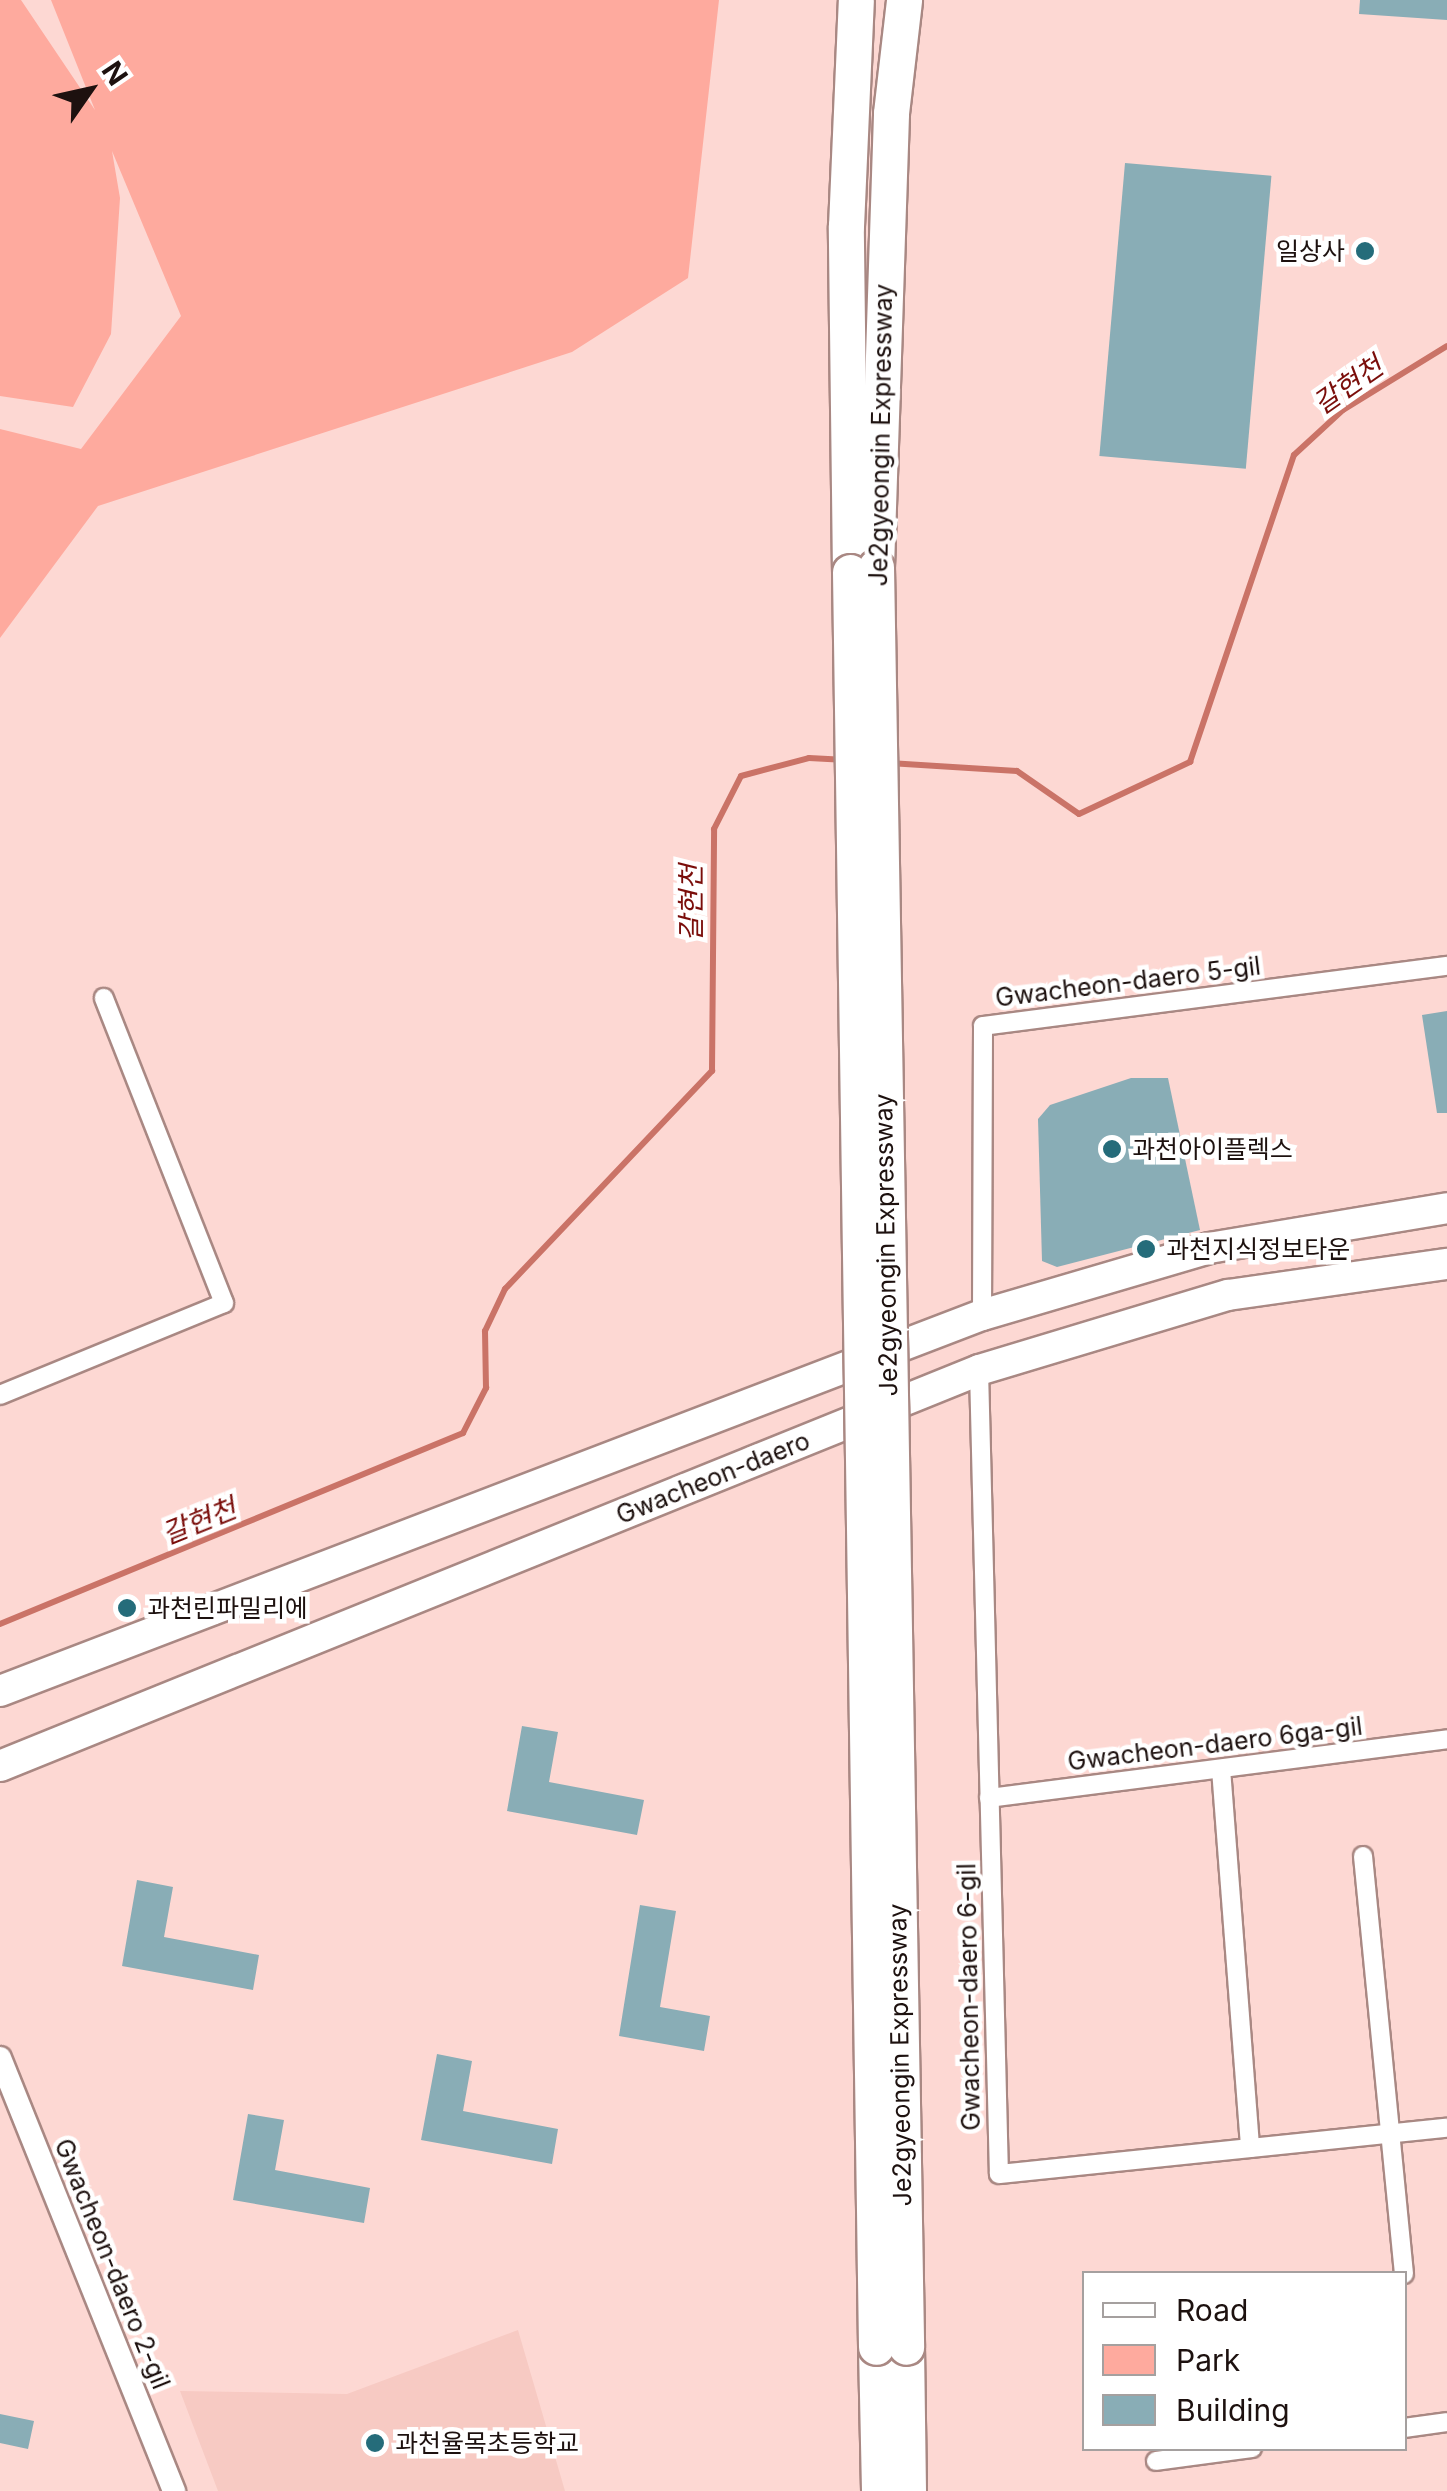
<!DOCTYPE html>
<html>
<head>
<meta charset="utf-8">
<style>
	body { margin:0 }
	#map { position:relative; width:1447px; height:2491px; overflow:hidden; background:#fdd8d3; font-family:Inter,"Noto Sans KR",sans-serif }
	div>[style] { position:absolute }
	.built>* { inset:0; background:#f7cac3 }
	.green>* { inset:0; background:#feaa9e }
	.stream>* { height:6px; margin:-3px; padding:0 3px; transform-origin:3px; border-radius:3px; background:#ca7367 }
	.building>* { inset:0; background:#89adb6; transform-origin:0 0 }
	.roads { filter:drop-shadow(2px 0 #a98883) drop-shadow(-2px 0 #a98883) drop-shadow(0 2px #a98883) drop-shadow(0 -2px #a98883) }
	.minor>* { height:18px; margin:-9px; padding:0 9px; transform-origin:9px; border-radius:9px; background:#fff }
	.tertiary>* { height:22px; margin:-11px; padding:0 11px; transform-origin:11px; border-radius:11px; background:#fff }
	.primary>* { height:30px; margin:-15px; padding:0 15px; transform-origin:15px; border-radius:15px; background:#fff }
	.motorway>* { height:35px; margin:-17.5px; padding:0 17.5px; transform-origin:17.5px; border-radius:17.5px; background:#fff }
	.bridges { filter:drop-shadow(2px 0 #a98883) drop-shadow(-2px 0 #a98883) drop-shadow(0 2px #a98883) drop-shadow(0 -2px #a98883) }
	.motorway-bridge>* { height:35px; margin:-17.5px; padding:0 17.5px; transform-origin:17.5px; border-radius:17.5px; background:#fff }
	.dots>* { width:28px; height:28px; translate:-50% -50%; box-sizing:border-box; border:5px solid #fff; border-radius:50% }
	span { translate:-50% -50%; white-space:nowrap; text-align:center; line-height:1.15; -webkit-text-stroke:9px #fff; paint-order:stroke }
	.poi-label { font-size:25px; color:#1d110f }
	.right { translate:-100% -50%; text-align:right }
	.left { translate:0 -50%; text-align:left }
	.street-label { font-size:25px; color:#1d110f }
	.water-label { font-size:28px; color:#7a0d0a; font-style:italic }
	.legend { position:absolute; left:1082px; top:2271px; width:325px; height:180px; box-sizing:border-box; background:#fff; border:2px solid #a5a09f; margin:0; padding:12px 18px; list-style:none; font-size:30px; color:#1d110f }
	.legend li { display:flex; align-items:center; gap:20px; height:50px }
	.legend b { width:50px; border:2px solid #a5a09f }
	.north { position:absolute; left:40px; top:40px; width:100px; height:100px; -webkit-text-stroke:8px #fff; paint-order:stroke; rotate:56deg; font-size:28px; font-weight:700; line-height:40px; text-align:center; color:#1d110f }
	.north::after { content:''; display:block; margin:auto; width:35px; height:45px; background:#1d110f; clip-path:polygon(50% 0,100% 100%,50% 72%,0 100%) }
</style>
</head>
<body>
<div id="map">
	<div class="built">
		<i style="clip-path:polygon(518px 2330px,565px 2491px,218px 2491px,180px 2391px,347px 2394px)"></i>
	</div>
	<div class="green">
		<i style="clip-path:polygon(0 0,21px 0,95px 110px,51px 0,719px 0,688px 278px,572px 352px,98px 506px,0 638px,0 429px,81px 449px,181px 316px,112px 151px,120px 198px,111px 334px,73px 407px,0 396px)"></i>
	</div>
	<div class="stream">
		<i style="left:889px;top:763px;width:128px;rotate:3.6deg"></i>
		<i style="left:1017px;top:771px;width:75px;rotate:34.7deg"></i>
		<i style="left:1079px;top:814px;width:123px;rotate:-25.1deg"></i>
		<i style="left:1190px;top:762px;width:324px;rotate:-71.3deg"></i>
		<i style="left:1294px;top:455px;width:67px;rotate:-42.6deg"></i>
		<i style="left:1343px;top:410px;width:122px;rotate:-31.6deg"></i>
		<i style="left:0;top:1624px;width:501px;rotate:-22.42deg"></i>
		<i style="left:463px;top:1433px;width:51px;rotate:-62.9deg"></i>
		<i style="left:486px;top:1388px;width:57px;rotate:-91deg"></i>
		<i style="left:485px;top:1331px;width:47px;rotate:-64.5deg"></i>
		<i style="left:505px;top:1289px;width:301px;rotate:-46.5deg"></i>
		<i style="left:712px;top:1071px;width:242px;rotate:-89.5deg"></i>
		<i style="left:714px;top:829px;width:59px;rotate:-63deg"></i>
		<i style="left:741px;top:776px;width:70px;rotate:-14.8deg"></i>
		<i style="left:809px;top:758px;width:33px;rotate:3deg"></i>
	</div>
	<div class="building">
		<i style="clip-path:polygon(1360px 0,1447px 0,1447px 20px,1359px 14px)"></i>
		<i style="left:1125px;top:163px;width:147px;height:294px;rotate:5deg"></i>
		<i style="clip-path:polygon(1447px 1011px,1447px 1113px,1437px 1113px,1422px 1015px)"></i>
		<i style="clip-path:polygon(1131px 1078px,1168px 1078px,1200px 1230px,1057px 1267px,1042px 1261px,1038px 1119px,1050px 1105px)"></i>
		<i style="clip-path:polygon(522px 1726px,558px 1732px,549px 1782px,644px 1800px,637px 1835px,507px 1811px)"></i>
		<i style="clip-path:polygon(137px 1880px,173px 1887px,164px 1937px,259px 1955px,253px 1990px,122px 1966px)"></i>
		<i style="clip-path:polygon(640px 1905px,676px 1911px,660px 2007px,710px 2016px,704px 2051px,619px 2036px)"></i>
		<i style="clip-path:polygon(437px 2054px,472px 2061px,463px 2111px,558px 2129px,552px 2164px,421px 2140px)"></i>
		<i style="clip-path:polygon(248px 2114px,284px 2120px,275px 2170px,370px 2188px,364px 2223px,233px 2200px)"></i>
		<i style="clip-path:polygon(0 2414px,34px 2421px,28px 2449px,0 2443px)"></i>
	</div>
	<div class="roads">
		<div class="minor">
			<i style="left:982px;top:1315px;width:289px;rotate:-89.8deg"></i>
			<i style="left:983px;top:1026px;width:468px;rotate:-7.4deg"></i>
			<i style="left:979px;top:1370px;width:804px;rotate:88.58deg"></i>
			<i style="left:999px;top:2174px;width:450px;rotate:-5.9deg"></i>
			<i style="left:0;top:1395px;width:242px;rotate:-22.3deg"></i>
			<i style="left:224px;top:1303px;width:328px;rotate:-111.5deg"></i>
			<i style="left:1221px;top:1769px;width:380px;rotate:85.6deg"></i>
			<i style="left:989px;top:1798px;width:462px;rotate:-7.3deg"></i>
			<i style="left:1363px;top:1856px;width:420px;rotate:84.4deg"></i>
			<i style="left:1404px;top:2428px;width:43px;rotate:-7.9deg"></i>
			<i style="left:1156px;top:2461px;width:97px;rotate:-7.7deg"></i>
		</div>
		<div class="tertiary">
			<i style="left:0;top:2058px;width:467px;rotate:68.1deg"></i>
		</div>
		<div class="primary">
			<i style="left:0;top:1691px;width:1052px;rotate:-20.95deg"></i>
			<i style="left:982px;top:1315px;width:237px;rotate:-16.4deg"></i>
			<i style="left:1209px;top:1248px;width:241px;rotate:-9.5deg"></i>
			<i style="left:0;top:1766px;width:1056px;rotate:-22.02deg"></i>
			<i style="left:979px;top:1370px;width:260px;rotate:-16.8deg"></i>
			<i style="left:1228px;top:1295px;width:221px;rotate:-8.1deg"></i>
		</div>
		<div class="motorway">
			<i style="left:876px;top:567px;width:454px;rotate:-88.1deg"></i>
			<i style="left:891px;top:113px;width:114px;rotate:-83.4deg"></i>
			<i style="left:850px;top:572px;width:346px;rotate:-90.7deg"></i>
			<i style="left:846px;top:226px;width:226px;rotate:-87.5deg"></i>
			<i style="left:876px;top:2347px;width:144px;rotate:88.8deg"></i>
			<i style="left:906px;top:2347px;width:144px;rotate:89.2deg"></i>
		</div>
	</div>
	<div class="bridges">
		<div class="motorway-bridge">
			<i style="left:876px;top:567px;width:1780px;rotate:89.03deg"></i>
			<i style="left:850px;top:572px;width:1775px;rotate:89.16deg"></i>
		</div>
	</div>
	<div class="dots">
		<i style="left:1365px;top:251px;background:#256c7a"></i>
		<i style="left:1112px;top:1149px;background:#256c7a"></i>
		<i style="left:1146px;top:1249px;background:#256c7a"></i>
		<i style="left:127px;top:1608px;background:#256c7a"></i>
		<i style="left:375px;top:2443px;background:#256c7a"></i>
	</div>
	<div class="poi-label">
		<span class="right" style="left:1345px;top:251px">일상사</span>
		<span class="left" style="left:1132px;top:1149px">과천아이플렉스</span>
		<span class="left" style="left:1166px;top:1249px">과천지식정보타운</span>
		<span class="left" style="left:147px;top:1608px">과천린파밀리에</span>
		<span class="left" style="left:395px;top:2443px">과천율목초등학교</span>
	</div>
	<div class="street-label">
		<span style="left:881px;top:435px;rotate:-89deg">Je2gyeongin Expressway</span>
		<span style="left:1128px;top:982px;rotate:-7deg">Gwacheon-daero 5-gil</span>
		<span style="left:886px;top:1245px;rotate:-91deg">Je2gyeongin Expressway</span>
		<span style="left:713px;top:1478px;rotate:-22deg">Gwacheon-daero</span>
		<span style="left:1215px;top:1744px;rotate:-7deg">Gwacheon-daero 6ga-gil</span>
		<span style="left:969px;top:1997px;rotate:-91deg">Gwacheon-daero 6-gil</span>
		<span style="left:900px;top:2055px;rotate:-91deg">Je2gyeongin Expressway</span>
		<span style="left:112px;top:2264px;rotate:68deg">Gwacheon-daero 2-gil</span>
	</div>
	<div class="water-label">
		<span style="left:1348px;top:385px;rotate:-35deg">갈현천</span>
		<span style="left:691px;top:903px;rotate:-90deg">갈현천</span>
		<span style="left:199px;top:1521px;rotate:-22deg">갈현천</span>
	</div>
	<ul class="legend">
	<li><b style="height:12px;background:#fff"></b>Road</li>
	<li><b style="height:28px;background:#feaa9e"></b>Park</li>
	<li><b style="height:28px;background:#89adb6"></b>Building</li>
	</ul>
	<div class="north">N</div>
</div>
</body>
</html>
